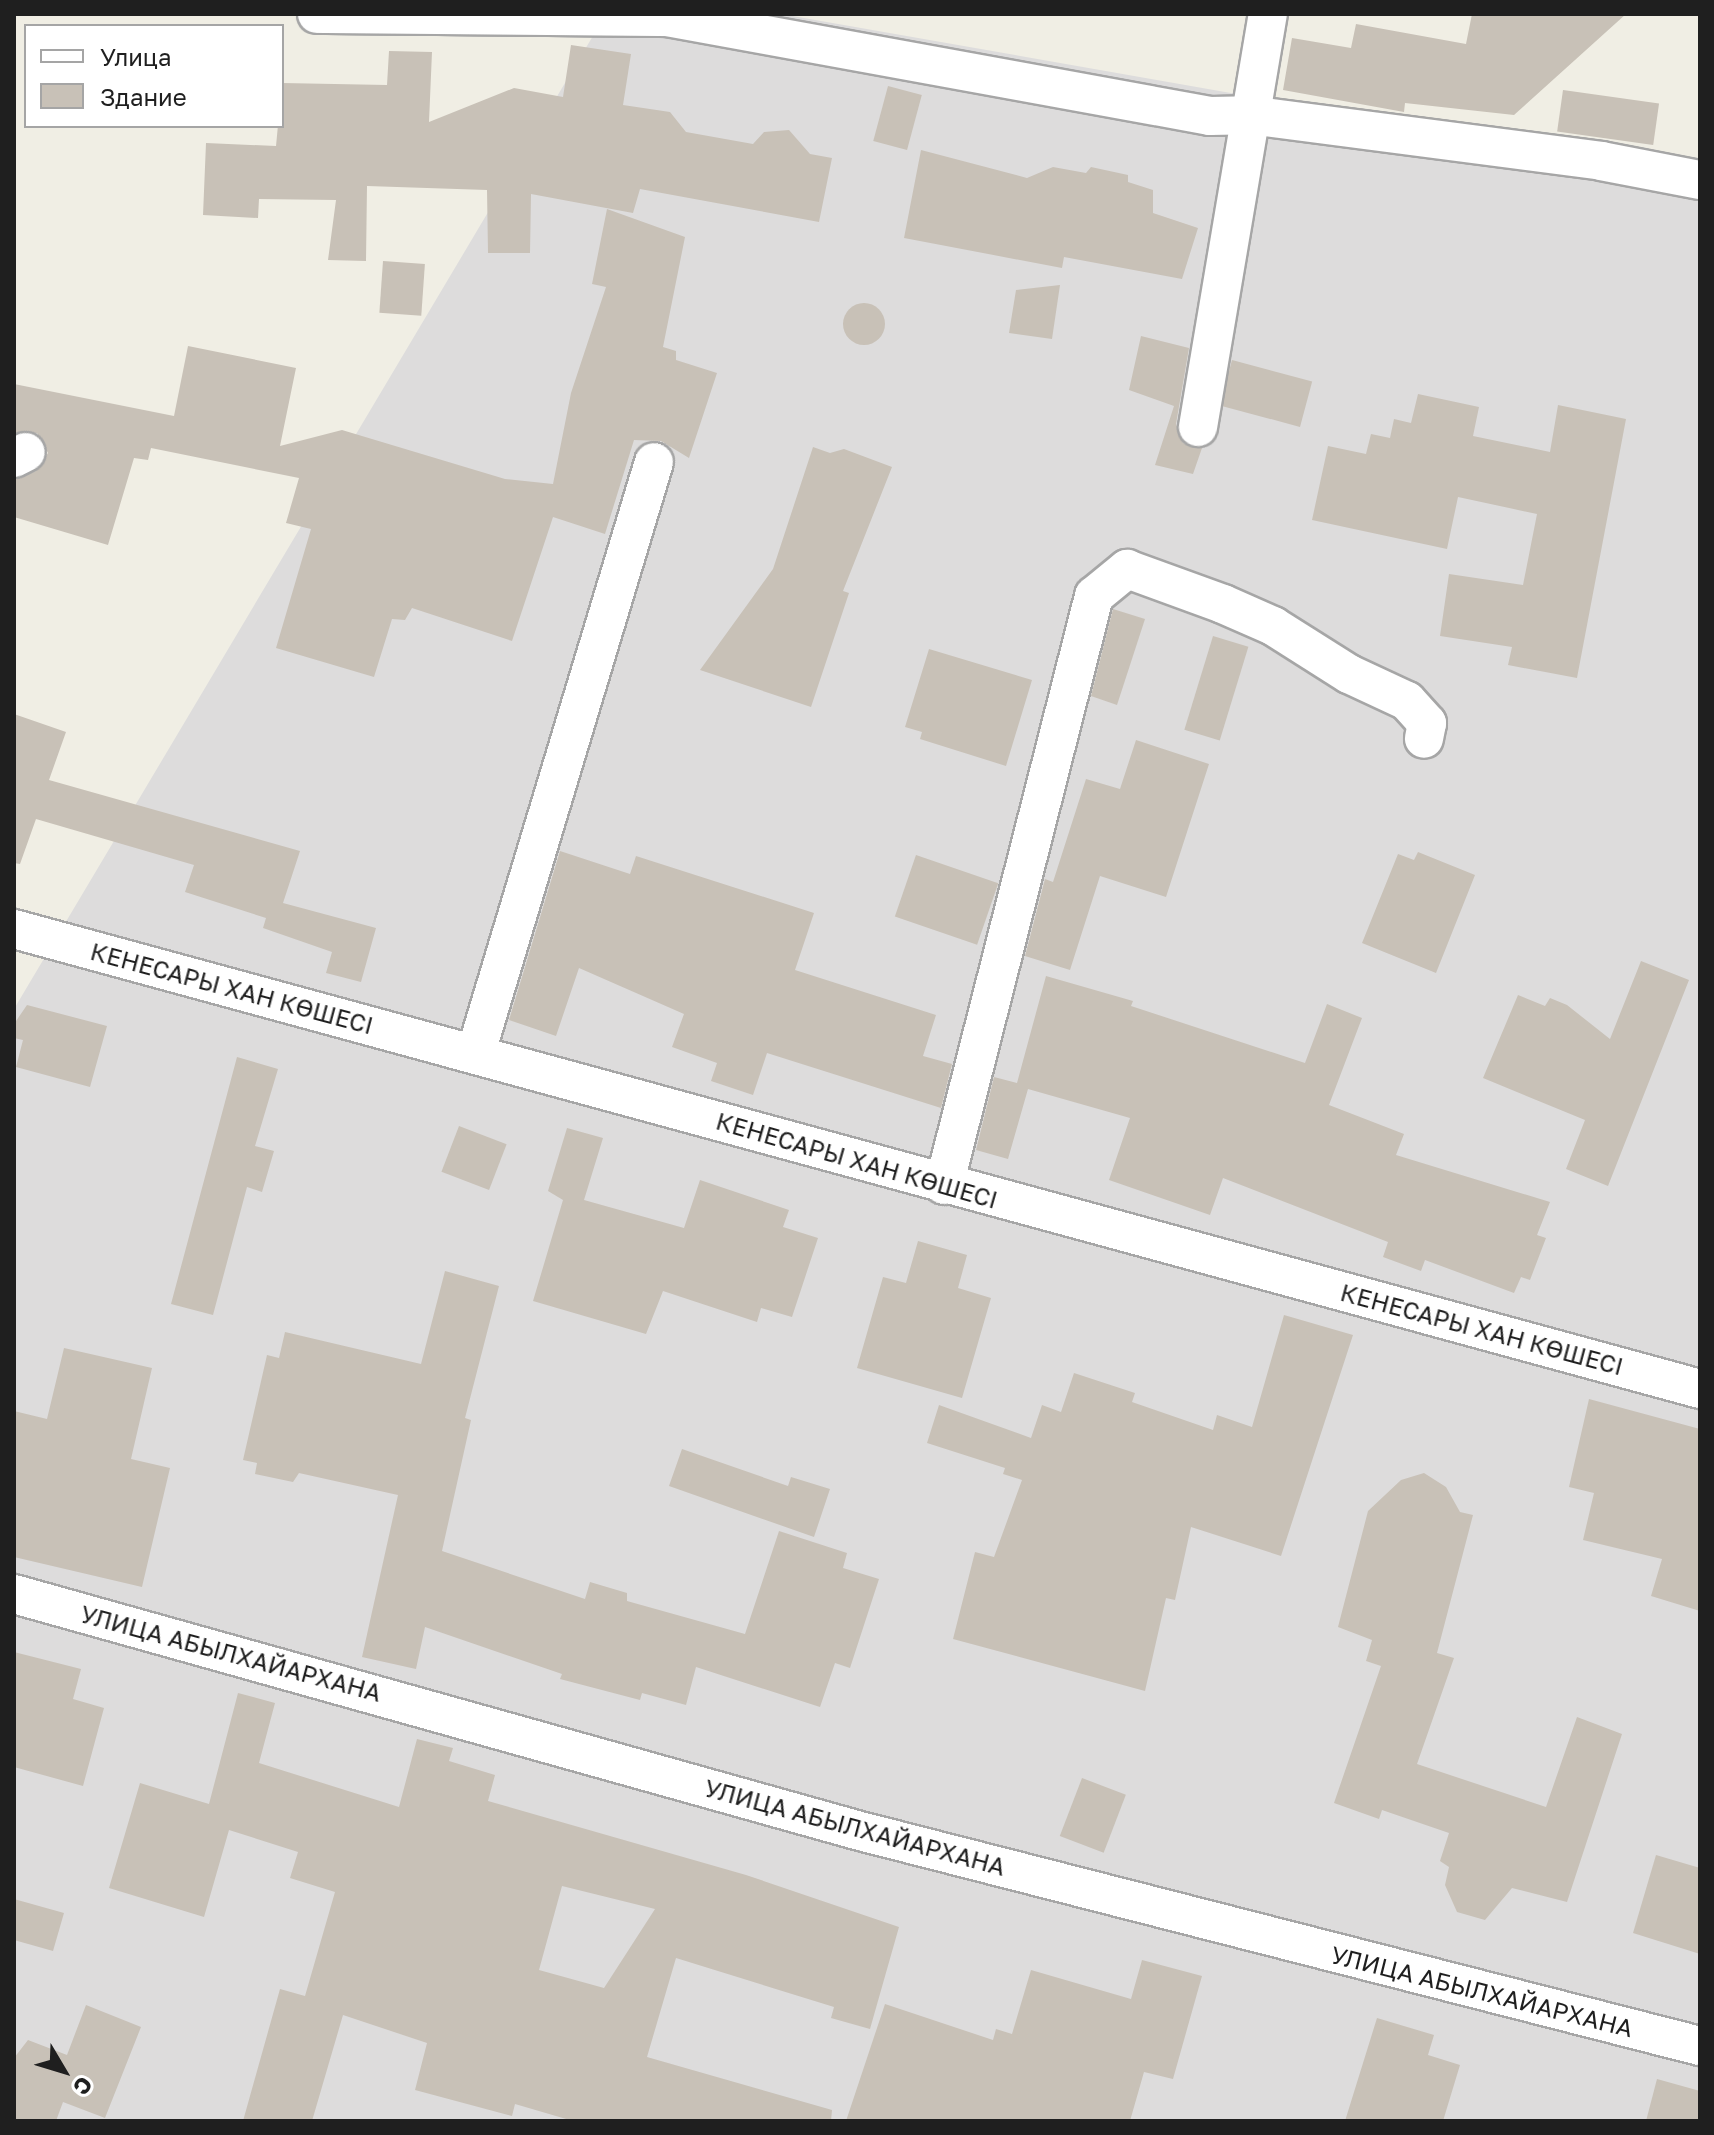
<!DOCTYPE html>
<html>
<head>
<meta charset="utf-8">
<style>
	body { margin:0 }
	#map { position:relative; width:1714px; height:2135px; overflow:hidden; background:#f0eee4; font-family:"Golos Text",sans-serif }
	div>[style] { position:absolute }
	.residential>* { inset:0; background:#dddcdc }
	.building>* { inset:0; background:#c8c1b7; transform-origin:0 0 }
	.round { border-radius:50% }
	.roads { filter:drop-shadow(2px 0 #a6a6a6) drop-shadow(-2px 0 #a6a6a6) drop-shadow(0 2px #a6a6a6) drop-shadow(0 -2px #a6a6a6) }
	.minor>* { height:38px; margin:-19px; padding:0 19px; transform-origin:19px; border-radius:19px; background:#fff }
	span { translate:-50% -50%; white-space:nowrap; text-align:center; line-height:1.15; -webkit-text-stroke:8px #fff; paint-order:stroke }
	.street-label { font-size:24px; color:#1f1f1f }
	.frame { position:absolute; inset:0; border:16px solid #1f1f1f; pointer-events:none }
	.legend { position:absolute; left:24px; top:24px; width:260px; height:104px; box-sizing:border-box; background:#fff; border:2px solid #a5a5a5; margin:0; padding:10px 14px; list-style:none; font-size:24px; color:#1f1f1f }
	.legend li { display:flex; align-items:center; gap:16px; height:40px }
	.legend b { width:40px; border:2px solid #a5a5a5 }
	.north { position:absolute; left:24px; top:2031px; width:80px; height:80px; -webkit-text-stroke:6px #fff; paint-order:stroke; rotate:128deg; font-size:22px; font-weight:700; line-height:32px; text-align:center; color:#1f1f1f }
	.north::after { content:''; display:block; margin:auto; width:28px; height:36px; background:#1f1f1f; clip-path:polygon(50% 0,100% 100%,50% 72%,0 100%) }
</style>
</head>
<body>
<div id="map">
	<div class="residential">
		<i style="clip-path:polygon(606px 14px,781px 14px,1294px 104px,1700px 159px,1700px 2121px,14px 2121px,14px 1009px)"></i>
	</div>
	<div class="building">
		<i style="clip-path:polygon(1472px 14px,1626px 14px,1514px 115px,1405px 103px,1404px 112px,1283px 90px,1292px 38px,1351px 48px,1356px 24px,1466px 44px)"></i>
		<i style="clip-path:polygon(571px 45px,631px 54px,623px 105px,670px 112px,686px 132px,753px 144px,764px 132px,789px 130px,810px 154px,832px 158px,819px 222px,640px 189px,633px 213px,531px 194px,530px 253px,488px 253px,487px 190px,367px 186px,366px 261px,328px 260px,336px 200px,259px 199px,258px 218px,203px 215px,206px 143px,276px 146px,282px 83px,387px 85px,389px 51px,432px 52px,429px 122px,514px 88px,563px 97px)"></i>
		<i style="left:888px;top:86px;width:35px;height:57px;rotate:15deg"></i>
		<i style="left:1563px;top:90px;width:97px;height:42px;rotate:8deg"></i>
		<i style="clip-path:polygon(921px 150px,1027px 178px,1053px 167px,1086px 173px,1091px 167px,1128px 175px,1128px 182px,1153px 190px,1153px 213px,1198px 228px,1182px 279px,1064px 257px,1062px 268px,904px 238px)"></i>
		<i style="clip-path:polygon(607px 209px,685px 237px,663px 347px,676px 351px,676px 360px,717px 373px,689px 458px,661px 441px,634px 440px,605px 534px,553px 517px,512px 641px,412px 608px,405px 620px,392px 619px,374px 677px,276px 648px,311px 529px,286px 523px,299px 478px,151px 448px,148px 460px,134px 458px,108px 545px,14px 517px,14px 480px,36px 471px,48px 453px,37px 433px,14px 433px,14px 384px,174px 416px,188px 346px,296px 368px,280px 446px,342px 430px,505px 479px,553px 484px,571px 393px,606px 287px,592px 284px)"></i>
		<i style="left:383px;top:261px;width:42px;height:52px;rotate:4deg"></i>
		<i style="clip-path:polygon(1060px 285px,1052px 339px,1009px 333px,1016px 290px)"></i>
		<i class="round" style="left:843px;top:303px;width:42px;height:42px"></i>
		<i style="clip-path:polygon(1141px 336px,1189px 348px,1176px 424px,1183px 443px,1202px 448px,1193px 474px,1155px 465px,1174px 406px,1129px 390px)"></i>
		<i style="left:1232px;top:360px;width:83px;height:47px;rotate:15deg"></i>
		<i style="clip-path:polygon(1418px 394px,1479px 407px,1473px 436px,1550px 452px,1558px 405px,1626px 419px,1577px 678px,1508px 665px,1512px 647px,1440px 636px,1449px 574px,1523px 585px,1537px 514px,1458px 497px,1447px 549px,1312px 520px,1328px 446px,1366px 454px,1371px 434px,1390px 438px,1394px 419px,1411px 423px)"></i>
		<i style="clip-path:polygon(813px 447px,830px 453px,844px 449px,892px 467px,843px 591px,849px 593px,811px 707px,700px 670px,773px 569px)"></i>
		<i style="clip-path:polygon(1113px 609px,1145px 619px,1117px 705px,1091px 696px)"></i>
		<i style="left:1213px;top:636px;width:37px;height:98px;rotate:17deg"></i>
		<i style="clip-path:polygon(929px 649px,1032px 680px,1006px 766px,920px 739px,922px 732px,905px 727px)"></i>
		<i style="clip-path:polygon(14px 714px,66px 732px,49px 780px,300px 851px,283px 903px,376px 928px,361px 982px,326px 973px,332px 952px,263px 928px,266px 918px,185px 892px,194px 865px,36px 819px,20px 864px,14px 863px)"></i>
		<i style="clip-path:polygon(1136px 740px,1209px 764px,1166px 897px,1100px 876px,1070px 970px,1025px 956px,1045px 879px,1053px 882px,1086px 779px,1120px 789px)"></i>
		<i style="clip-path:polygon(560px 851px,630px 874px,636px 856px,814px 913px,795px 970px,936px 1015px,923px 1056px,952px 1064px,941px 1108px,767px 1053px,753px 1095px,711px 1081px,717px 1063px,672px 1047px,684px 1014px,579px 968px,556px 1036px,509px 1020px)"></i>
		<i style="clip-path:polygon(1418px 852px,1475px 875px,1436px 973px,1362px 943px,1398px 854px,1414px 860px)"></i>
		<i style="left:916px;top:855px;width:87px;height:65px;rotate:19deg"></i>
		<i style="clip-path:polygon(1641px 961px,1689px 980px,1608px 1186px,1566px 1169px,1585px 1120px,1483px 1078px,1518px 995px,1545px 1006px,1550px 998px,1567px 1005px,1610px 1039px)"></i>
		<i style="clip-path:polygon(1046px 976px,1133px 1001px,1131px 1006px,1305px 1063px,1327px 1004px,1362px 1018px,1329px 1105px,1404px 1134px,1396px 1155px,1550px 1202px,1537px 1235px,1546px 1238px,1530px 1280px,1521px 1277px,1514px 1293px,1425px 1260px,1421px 1271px,1383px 1257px,1388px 1242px,1223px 1178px,1210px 1215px,1109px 1180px,1130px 1118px,1028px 1089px,1008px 1159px,976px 1150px,994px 1077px,1017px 1083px)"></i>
		<i style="clip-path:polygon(27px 1005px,107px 1026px,90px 1087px,16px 1067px,23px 1040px,14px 1038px,14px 1024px)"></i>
		<i style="clip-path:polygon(237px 1057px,278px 1069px,255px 1146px,274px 1151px,262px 1192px,247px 1187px,213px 1315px,171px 1304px)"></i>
		<i style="left:459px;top:1126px;width:51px;height:49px;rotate:21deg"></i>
		<i style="clip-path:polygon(567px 1128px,603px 1138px,584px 1200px,684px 1228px,700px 1180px,789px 1210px,783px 1227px,818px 1238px,792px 1317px,761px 1308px,757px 1322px,663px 1291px,646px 1334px,533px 1301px,563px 1200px,548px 1191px)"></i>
		<i style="clip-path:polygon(918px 1241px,967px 1255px,958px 1288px,991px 1298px,962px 1398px,857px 1368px,883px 1277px,906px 1283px)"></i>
		<i style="clip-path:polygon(445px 1271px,499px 1286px,465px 1418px,471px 1420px,442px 1551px,585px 1599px,590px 1582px,627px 1593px,627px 1601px,745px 1634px,779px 1531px,847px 1553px,843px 1568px,879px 1579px,850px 1668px,835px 1663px,820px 1707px,696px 1667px,686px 1705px,642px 1693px,640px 1700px,560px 1679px,562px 1674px,425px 1627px,416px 1669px,362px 1657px,398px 1495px,299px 1473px,293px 1482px,255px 1474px,257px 1463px,243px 1460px,267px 1355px,279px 1358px,285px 1332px,421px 1364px)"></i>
		<i style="clip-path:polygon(1284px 1315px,1353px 1335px,1281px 1556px,1191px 1527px,1175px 1600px,1166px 1598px,1145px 1691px,953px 1639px,975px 1552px,994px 1557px,1022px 1480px,1003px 1474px,1005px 1468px,927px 1443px,939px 1405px,1031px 1438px,1042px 1405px,1061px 1412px,1074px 1373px,1135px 1393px,1132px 1402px,1213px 1430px,1217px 1415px,1252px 1427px)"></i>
		<i style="clip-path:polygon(64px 1348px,152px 1368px,131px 1459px,170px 1468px,142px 1587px,14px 1557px,14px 1411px,47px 1419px)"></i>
		<i style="clip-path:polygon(1589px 1399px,1700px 1429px,1700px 1611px,1651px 1596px,1662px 1559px,1583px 1540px,1594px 1493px,1569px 1487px)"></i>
		<i style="clip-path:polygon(682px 1449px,788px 1486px,791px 1477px,830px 1489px,814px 1537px,669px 1486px)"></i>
		<i style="clip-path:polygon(1424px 1473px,1446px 1487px,1460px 1512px,1473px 1515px,1437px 1653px,1454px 1658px,1417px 1764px,1546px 1807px,1577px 1717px,1622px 1734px,1567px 1902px,1512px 1888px,1485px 1920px,1457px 1912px,1445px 1885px,1449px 1867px,1440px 1861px,1449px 1833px,1382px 1810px,1379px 1819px,1334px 1803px,1381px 1666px,1366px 1661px,1372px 1640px,1338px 1627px,1368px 1511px,1401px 1480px)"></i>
		<i style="clip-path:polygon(14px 1652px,81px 1669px,73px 1699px,104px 1708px,83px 1786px,14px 1767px)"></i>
		<i style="clip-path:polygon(evenodd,238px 1693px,275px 1703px,259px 1763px,399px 1807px,417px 1739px,453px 1748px,449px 1761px,495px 1775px,488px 1801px,746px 1875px,899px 1927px,870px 2029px,831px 2018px,834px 2007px,676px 1958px,647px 2057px,832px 2110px,831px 2121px,573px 2121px,515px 2104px,512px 2116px,415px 2090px,427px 2043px,343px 2015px,312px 2121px,243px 2121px,280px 1989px,305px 1996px,335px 1892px,290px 1878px,298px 1852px,229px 1830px,204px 1917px,109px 1888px,140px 1783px,209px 1804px,238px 1693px,562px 1886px,655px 1909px,604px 1988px,539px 1970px,562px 1886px)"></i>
		<i style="left:1082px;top:1778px;width:47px;height:62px;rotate:21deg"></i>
		<i style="clip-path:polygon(1656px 1855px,1700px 1868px,1700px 1954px,1633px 1933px)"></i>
		<i style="clip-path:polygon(14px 1899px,64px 1913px,53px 1951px,14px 1940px)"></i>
		<i style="clip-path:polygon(1142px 1960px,1202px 1976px,1173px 2079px,1144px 2072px,1130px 2121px,846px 2121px,885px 2004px,993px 2040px,996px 2029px,1012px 2034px,1031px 1970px,1131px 1999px)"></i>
		<i style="clip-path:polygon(86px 2005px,141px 2027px,105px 2118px,63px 2102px,56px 2121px,14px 2121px,14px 2058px,28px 2040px,67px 2055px)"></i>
		<i style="clip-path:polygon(1377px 2018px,1434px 2035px,1428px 2055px,1460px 2065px,1443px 2121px,1345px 2121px)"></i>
		<i style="clip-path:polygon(1657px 2079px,1700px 2091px,1700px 2121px,1646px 2121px)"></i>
	</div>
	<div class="roads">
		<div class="minor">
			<i style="left:317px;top:14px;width:350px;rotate:0.5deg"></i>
			<i style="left:667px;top:17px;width:552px;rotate:10.33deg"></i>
			<i style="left:1210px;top:116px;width:39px;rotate:-1deg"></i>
			<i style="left:1249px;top:115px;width:355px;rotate:7.4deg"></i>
			<i style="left:1601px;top:161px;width:101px;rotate:10.9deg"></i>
			<i style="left:1198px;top:427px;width:419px;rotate:-80.4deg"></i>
			<i style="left:14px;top:458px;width:13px;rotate:-27deg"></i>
			<i style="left:14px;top:929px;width:1748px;rotate:15.26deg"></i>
			<i style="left:476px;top:1052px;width:616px;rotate:-73.21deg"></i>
			<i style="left:944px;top:1185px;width:608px;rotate:-75.71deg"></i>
			<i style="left:1094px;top:596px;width:43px;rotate:-39.3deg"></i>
			<i style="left:1127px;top:569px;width:102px;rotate:20deg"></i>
			<i style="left:1223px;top:604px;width:55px;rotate:23.7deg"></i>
			<i style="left:1273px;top:626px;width:90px;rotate:32.3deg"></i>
			<i style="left:1349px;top:674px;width:64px;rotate:25deg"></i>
			<i style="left:1407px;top:701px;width:30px;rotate:48deg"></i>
			<i style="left:1427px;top:723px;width:16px;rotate:101deg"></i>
			<i style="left:14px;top:1594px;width:879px;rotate:15.65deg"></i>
			<i style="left:860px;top:1831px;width:867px;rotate:14.36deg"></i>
		</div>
	</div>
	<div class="street-label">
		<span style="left:232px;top:988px;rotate:15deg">КЕНЕСАРЫ ХАН КӨШЕСІ</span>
		<span style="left:857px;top:1160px;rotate:16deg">КЕНЕСАРЫ ХАН КӨШЕСІ</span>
		<span style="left:1482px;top:1329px;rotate:15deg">КЕНЕСАРЫ ХАН КӨШЕСІ</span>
		<span style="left:231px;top:1653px;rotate:15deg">УЛИЦА АБЫЛХАЙАРХАНА</span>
		<span style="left:855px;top:1827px;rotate:15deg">УЛИЦА АБЫЛХАЙАРХАНА</span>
		<span style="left:1482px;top:1991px;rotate:14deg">УЛИЦА АБЫЛХАЙАРХАНА</span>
	</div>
	<div class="frame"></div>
	<ul class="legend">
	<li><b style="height:10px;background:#fff"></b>Улица</li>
	<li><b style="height:22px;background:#c8c1b7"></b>Здание</li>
	</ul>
	<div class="north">С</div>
</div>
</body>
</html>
